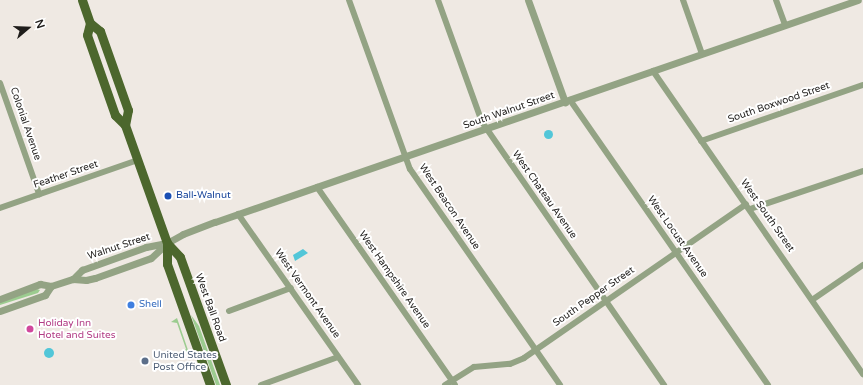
<!DOCTYPE html>
<html>
<head>
<meta charset="utf-8">
<style>
	body { margin:0 }
	#map { position:relative; width:863px; height:385px; overflow:hidden; background:#efe9e3; font-family:"Varela Round",sans-serif }
	div>[style] { position:absolute }
	.green>* { inset:0; background:#9ccc90 }
	.water>* { inset:0; background:#52c6d8 }
	.round { border-radius:50% }
	.minor>* { height:6px; margin:-3px; padding:0 3px; transform-origin:3px; border-radius:3px; background:#93a384 }
	.tertiary>* { height:7px; margin:-3.5px; padding:0 3.5px; transform-origin:3.5px; border-radius:3.5px; background:#93a384 }
	.primary>* { height:9px; margin:-4.5px; padding:0 4.5px; transform-origin:4.5px; border-radius:4.5px; background:#4c672d }
	.dots>* { width:11px; height:11px; translate:-50% -50%; box-sizing:border-box; border:2px solid #fff; border-radius:50% }
	span { translate:-50% -50%; white-space:nowrap; text-align:center; line-height:1.15; -webkit-text-stroke:4px #fff; paint-order:stroke }
	.street-label { font-size:10px; color:#1f1d1b }
	.transit-label { font-size:10px; color:#164399 }
	.left { translate:0 -50%; text-align:left }
	.shop-label { font-size:10px; color:#366cbe }
	.hotel-label { font-size:10px; color:#b23c85 }
	.service-label { font-size:10px; color:#4e5e75 }
	.north { position:absolute; left:8px; top:8px; width:40px; height:40px; -webkit-text-stroke:3px #fff; paint-order:stroke; rotate:71deg; font-size:11px; font-weight:700; line-height:16px; text-align:center; color:#1f1d1b }
	.north::after { content:''; display:block; margin:auto; width:14px; height:18px; background:#1f1d1b; clip-path:polygon(50% 0,100% 100%,50% 72%,0 100%) }
</style>
</head>
<body>
<div id="map">
	<div class="green">
		<i style="clip-path:polygon(37px 289px,40px 290px,38px 293px,0 305px,0 302px)"></i>
		<i style="clip-path:polygon(191px 315px,199px 326px,220px 385px,216px 385px)"></i>
		<i style="clip-path:polygon(177px 318px,189px 353px,185px 355px,182px 352px,186px 349px,177px 323px,171px 322px)"></i>
	</div>
	<div class="water">
		<i class="round" style="left:543.5px;top:129.5px;width:9px;height:9px"></i>
		<i style="clip-path:polygon(303px 249px,308px 253px,295px 261px,293px 255px)"></i>
		<i class="round" style="left:44px;top:348px;width:10px;height:10px"></i>
	</div>
	<div class="minor">
		<i style="left:349px;top:0;width:180px;rotate:70.2deg"></i>
		<i style="left:410px;top:169px;width:263px;rotate:55.2deg"></i>
		<i style="left:438px;top:0;width:130px;rotate:70.2deg"></i>
		<i style="left:482px;top:122px;width:320px;rotate:55.3deg"></i>
		<i style="left:683px;top:0;width:57px;rotate:70.6deg"></i>
		<i style="left:776px;top:0;width:27px;rotate:70deg"></i>
		<i style="left:653px;top:71px;width:369px;rotate:55.3deg"></i>
		<i style="left:0;top:83px;width:118px;rotate:70.6deg"></i>
		<i style="left:570px;top:100px;width:347px;rotate:55.2deg"></i>
		<i style="left:701px;top:141px;width:171px;rotate:-19.1deg"></i>
		<i style="left:317px;top:187px;width:241px;rotate:55.1deg"></i>
		<i style="left:0;top:208px;width:146px;rotate:-19.2deg"></i>
		<i style="left:750px;top:209px;width:119px;rotate:-18.6deg"></i>
		<i style="left:238px;top:214px;width:209px;rotate:54.9deg"></i>
		<i style="left:812px;top:300px;width:62px;rotate:-34.5deg"></i>
		<i style="left:229px;top:311px;width:66px;rotate:-20.4deg"></i>
		<i style="left:261px;top:385px;width:82px;rotate:-20deg"></i>
		<i style="left:445px;top:385px;width:34px;rotate:-32deg"></i>
		<i style="left:474px;top:367px;width:36px;rotate:-5deg"></i>
		<i style="left:510px;top:364px;width:15px;rotate:-23deg"></i>
		<i style="left:524px;top:358px;width:270px;rotate:-34.7deg"></i>
	</div>
	<div class="tertiary">
		<i style="left:528px;top:0;width:109px;rotate:70.1deg"></i>
		<i style="left:73px;top:279px;width:13px;rotate:-45deg"></i>
		<i style="left:82px;top:270px;width:68px;rotate:-19.8deg"></i>
		<i style="left:146px;top:247px;width:21px;rotate:-11deg"></i>
		<i style="left:0;top:299px;width:43px;rotate:-20.6deg"></i>
		<i style="left:40px;top:284px;width:11px;rotate:10deg"></i>
		<i style="left:51px;top:286px;width:23px;rotate:-18deg"></i>
		<i style="left:73px;top:279px;width:13px;rotate:4deg"></i>
		<i style="left:86px;top:280px;width:9px;rotate:-13deg"></i>
		<i style="left:95px;top:278px;width:59px;rotate:-19.7deg"></i>
		<i style="left:151px;top:258px;width:22px;rotate:-43deg"></i>
		<i style="left:167px;top:243px;width:18px;rotate:-29deg"></i>
		<i style="left:183px;top:234px;width:34px;rotate:-21deg"></i>
		<i style="left:215px;top:222px;width:680px;rotate:-19.05deg"></i>
		<i style="left:0;top:311px;width:48px;rotate:-19.6deg"></i>
		<i style="left:45px;top:295px;width:11px;rotate:-56deg"></i>
	</div>
	<div class="primary">
		<i style="left:82px;top:0;width:24px;rotate:71deg"></i>
		<i style="left:90px;top:23px;width:12px;rotate:104deg"></i>
		<i style="left:87px;top:35px;width:85px;rotate:70.7deg"></i>
		<i style="left:115px;top:115px;width:14px;rotate:45deg"></i>
		<i style="left:125px;top:125px;width:125px;rotate:70.4deg"></i>
		<i style="left:167px;top:243px;width:21px;rotate:90deg"></i>
		<i style="left:167px;top:264px;width:128px;rotate:70.4deg"></i>
		<i style="left:90px;top:23px;width:13px;rotate:39deg"></i>
		<i style="left:100px;top:31px;width:84px;rotate:70.5deg"></i>
		<i style="left:128px;top:110px;width:15px;rotate:101deg"></i>
		<i style="left:167px;top:243px;width:19px;rotate:47deg"></i>
		<i style="left:180px;top:257px;width:136px;rotate:70.2deg"></i>
	</div>
	<div class="dots">
		<i style="left:168px;top:196px;background:#1a4fb4"></i>
		<i style="left:131px;top:305px;background:#3f7fe0"></i>
		<i style="left:30px;top:329px;background:#d1479c"></i>
		<i style="left:145px;top:361px;background:#5c6f8a"></i>
	</div>
	<div class="street-label">
		<span style="left:779px;top:103px;rotate:-19deg">South Boxwood Street</span>
		<span style="left:509px;top:111px;rotate:-19deg">South Walnut Street</span>
		<span style="left:25px;top:124px;rotate:71deg">Colonial Avenue</span>
		<span style="left:66px;top:175px;rotate:-19deg">Feather Street</span>
		<span style="left:544px;top:195px;rotate:55deg">West Chateau Avenue</span>
		<span style="left:449px;top:207px;rotate:56deg">West Beacon Avenue</span>
		<span style="left:767px;top:216px;rotate:55deg">West South Street</span>
		<span style="left:677px;top:237px;rotate:55deg">West Locust Avenue</span>
		<span style="left:119px;top:247px;rotate:-18deg">Walnut Street</span>
		<span style="left:394px;top:280px;rotate:55deg">West Hampshire Avenue</span>
		<span style="left:307px;top:294px;rotate:55deg">West Vermont Avenue</span>
		<span style="left:594px;top:297px;rotate:-35deg">South Pepper Street</span>
		<span style="left:210px;top:308px;rotate:70deg">West Ball Road</span>
	</div>
	<div class="transit-label">
		<span class="left" style="left:176px;top:196px">Ball-Walnut</span>
	</div>
	<div class="shop-label">
		<span class="left" style="left:139px;top:305px">Shell</span>
	</div>
	<div class="hotel-label">
		<span class="left" style="left:38px;top:329px">Holiday Inn<br>Hotel and Suites</span>
	</div>
	<div class="service-label">
		<span class="left" style="left:153px;top:361px">United States<br>Post Office</span>
	</div>
	<div class="north">N</div>
</div>
</body>
</html>
